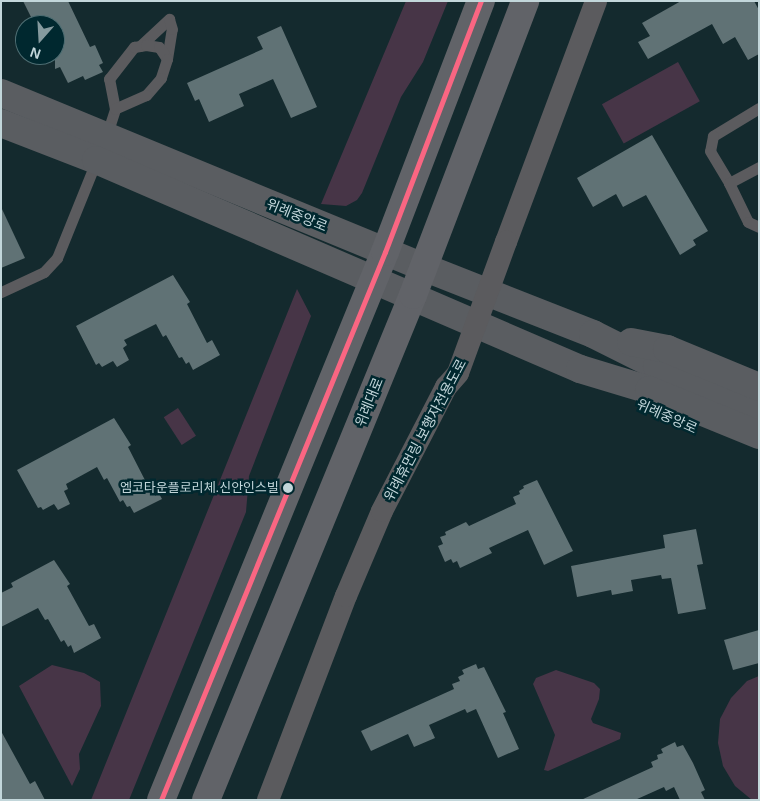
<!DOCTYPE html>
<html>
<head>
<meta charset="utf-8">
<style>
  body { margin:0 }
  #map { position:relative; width:760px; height:801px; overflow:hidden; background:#142a2e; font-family:Arial,"Noto Sans KR",sans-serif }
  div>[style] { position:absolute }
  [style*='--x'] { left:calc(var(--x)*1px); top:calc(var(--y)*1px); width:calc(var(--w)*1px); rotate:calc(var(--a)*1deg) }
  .green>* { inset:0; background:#473547; transform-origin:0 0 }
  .building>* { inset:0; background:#607275 }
  .lane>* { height:11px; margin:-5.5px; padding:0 5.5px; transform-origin:5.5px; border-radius:5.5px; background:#5b5b5e }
  .street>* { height:22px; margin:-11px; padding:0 11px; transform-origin:11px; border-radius:11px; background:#5b5b5e }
  .secondary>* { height:28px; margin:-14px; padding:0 14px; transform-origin:14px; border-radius:14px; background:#5a5d61 }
  .primary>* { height:28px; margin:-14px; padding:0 14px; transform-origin:14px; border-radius:14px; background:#616368 }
  .street-bridge>* { height:22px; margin:-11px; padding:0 11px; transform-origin:11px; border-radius:11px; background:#5b5b5e }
  .bus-1>* { height:5px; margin:-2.5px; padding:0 2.5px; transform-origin:2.5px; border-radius:2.5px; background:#fa6682 }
  .dots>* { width:14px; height:14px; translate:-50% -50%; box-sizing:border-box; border:2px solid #00282f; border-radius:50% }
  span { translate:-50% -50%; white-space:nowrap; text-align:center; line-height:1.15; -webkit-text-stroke:5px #00282f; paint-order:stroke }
  .bus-label { font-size:13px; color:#c2d6da }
  .right { translate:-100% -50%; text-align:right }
  .street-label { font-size:14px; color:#c2d6da }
  .frame { position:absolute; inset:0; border:2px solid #c2d6da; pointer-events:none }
  .north { position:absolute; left:15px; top:15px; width:50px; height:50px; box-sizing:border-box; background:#00282f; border:1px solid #4e6e73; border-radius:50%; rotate:199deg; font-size:14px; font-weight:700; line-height:20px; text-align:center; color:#c2d6da }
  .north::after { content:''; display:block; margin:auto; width:18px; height:22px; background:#859a9e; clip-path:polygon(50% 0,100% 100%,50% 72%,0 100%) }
</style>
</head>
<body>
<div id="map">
  <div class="green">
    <i style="clip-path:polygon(406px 1px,448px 1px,423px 62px,401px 97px,362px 193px,357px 200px,346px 206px,321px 204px)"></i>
    <i style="left:678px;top:62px;width:45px;height:87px;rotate:61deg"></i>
    <i style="clip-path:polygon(297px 289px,311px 316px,249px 476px,246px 512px,129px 800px,91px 800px)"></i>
    <i style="left:178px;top:408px;width:33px;height:17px;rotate:57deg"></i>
    <i style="clip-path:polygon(52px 665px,84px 673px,100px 682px,101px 706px,79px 754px,80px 769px,72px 786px,19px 686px)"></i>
    <i style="clip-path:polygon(556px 670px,594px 683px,600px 689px,599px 699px,591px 719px,593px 723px,621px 733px,620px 739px,548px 771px,544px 770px,555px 735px,533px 684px,536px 678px)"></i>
    <i style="clip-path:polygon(759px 676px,759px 800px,752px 800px,735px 786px,723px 766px,718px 743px,720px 719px,731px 698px,747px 681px)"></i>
  </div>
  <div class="building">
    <i style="clip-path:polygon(23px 1px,68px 1px,90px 47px,95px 45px,103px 63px,99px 65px,103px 72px,85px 80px,83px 76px,68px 83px,60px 67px,55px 69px,55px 25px,35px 25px)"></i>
    <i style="clip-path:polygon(681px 1px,754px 1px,759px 10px,759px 54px,748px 60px,735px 37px,723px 44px,712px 24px,648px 59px,638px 42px,650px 36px,642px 23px)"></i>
    <i style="clip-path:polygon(281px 26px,317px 107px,291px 118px,273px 79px,239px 94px,244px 106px,209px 122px,199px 99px,195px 101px,187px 83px,263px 49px,257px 37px)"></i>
    <i style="clip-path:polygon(652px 135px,708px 231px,693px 240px,696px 245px,680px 255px,646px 195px,623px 207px,616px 194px,593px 207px,577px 178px)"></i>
    <i style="clip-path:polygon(1px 207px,25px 258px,1px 268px)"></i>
    <i style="clip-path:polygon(173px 275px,190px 302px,187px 304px,207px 343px,212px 340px,220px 355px,193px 370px,189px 362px,186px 364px,182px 357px,179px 358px,166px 335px,163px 337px,156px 324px,124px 340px,127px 345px,123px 348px,129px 360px,117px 367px,113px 361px,102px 367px,99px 363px,96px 365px,76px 326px)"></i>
    <i style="clip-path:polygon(114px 418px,131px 445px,128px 447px,148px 486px,153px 483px,162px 499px,134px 513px,130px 506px,127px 507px,123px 500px,120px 502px,107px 478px,104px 480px,97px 467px,66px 484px,68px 489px,64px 491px,70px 504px,58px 510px,54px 504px,43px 510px,41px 507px,38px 508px,17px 470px)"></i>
    <i style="clip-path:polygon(537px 480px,573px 551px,544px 565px,528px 530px,489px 548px,492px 553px,460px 568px,457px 561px,453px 563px,451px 559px,445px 562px,438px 546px,443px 544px,440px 537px,446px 535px,445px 532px,466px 522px,469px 526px,516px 504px,513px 497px,520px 494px,519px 491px,524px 488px,523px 486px)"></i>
    <i style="clip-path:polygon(696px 529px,703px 564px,697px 565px,706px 609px,678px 614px,671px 578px,662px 579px,661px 575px,631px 580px,633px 591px,612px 595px,611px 590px,577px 597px,571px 566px,665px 548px,663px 535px)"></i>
    <i style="clip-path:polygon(54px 560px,70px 584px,67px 586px,89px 626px,94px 624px,101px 638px,74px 653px,71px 645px,68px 647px,64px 640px,61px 642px,48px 619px,45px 620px,38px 608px,1px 627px,1px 593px,13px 587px,11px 583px)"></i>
    <i style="clip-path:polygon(759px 630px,759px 663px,733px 670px,724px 640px)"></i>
    <i style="clip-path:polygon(476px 664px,478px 669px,484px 667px,506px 712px,503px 713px,519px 749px,498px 758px,476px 709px,467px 713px,465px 709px,429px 725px,435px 738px,414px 747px,408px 734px,371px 751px,361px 731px,454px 689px,452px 684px,460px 681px,458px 677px,464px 674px,462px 670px)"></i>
    <i style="clip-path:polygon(1px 731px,30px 784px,35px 781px,45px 800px,1px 800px)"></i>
    <i style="clip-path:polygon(675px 742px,677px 747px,683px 745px,693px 763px,705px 790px,701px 792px,705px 800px,680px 800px,674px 787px,666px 791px,664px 787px,635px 800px,581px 800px,653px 767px,651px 762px,658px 759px,657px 755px,663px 753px,661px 749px)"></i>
  </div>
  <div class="lane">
    <i style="--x:140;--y:46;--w:40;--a:-43"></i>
    <i style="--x:167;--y:59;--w:30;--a:-81"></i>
    <i style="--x:172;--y:29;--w:10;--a:-107"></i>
    <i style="--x:759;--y:108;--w:54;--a:148.7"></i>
    <i style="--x:713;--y:136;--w:15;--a:101"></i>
    <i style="--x:710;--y:151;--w:37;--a:59"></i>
    <i style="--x:729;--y:183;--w:34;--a:-28"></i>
    <i style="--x:106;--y:137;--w:29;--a:-72"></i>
    <i style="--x:115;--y:109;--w:31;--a:-101"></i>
    <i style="--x:109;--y:79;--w:41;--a:-52"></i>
    <i style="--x:134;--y:47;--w:12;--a:-9"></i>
    <i style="--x:146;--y:45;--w:13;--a:9"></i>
    <i style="--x:159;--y:47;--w:14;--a:56"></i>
    <i style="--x:167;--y:59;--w:20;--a:108"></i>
    <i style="--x:161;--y:78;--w:23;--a:131"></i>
    <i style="--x:146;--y:95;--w:34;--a:156"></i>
    <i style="--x:729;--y:183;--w:43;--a:64"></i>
    <i style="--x:748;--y:222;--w:12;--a:24"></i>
    <i style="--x:1;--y:292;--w:47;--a:-24.9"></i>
    <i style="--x:44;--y:272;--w:19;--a:-47"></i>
    <i style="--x:57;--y:258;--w:107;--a:-68"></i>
  </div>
  <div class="street">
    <i style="--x:506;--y:242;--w:257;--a:-69.5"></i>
    <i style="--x:268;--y:800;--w:218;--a:-69.1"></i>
    <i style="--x:346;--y:596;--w:92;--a:-67"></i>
    <i style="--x:382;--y:511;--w:140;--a:-62.7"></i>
    <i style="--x:446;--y:387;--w:18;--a:-49"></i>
  </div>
  <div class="secondary">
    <i style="--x:1;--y:93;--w:456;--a:22.4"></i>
    <i style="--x:423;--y:267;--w:183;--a:21.5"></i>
    <i style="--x:593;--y:334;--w:72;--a:26.6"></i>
    <i style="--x:657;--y:366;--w:110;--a:22.4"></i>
    <i style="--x:1;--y:123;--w:102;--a:21.3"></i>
    <i style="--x:96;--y:160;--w:527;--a:23.36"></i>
    <i style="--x:580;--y:369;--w:72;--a:16.9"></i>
    <i style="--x:649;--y:390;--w:119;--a:22.2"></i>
    <i style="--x:631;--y:342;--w:37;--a:11"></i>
    <i style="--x:667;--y:349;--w:100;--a:22.4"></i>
  </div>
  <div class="primary">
    <i style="--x:161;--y:800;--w:592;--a:-67.77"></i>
    <i style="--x:385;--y:252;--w:269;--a:-69.1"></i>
    <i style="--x:206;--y:800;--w:546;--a:-67.71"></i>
    <i style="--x:413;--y:295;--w:315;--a:-69.1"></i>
  </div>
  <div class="street-bridge">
    <i style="--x:458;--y:373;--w:140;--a:-69.9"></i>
  </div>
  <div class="bus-1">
    <i style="--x:161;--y:800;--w:592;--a:-67.77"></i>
    <i style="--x:385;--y:252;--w:269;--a:-69.1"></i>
  </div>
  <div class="dots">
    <i style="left:288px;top:488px;background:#c2d6da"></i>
  </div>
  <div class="bus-label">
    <span class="right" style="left:279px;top:488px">엠코타운플로리체.신안인스빌</span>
  </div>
  <div class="street-label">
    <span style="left:297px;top:215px;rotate:22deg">위례중앙로</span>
    <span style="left:369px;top:402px;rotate:-68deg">위례대로</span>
    <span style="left:667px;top:416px;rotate:24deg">위례중앙로</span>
    <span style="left:425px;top:430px;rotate:-62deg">위례휴먼링 보행자전용도로</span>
  </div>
  <div class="frame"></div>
  <div class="north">N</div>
</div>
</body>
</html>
